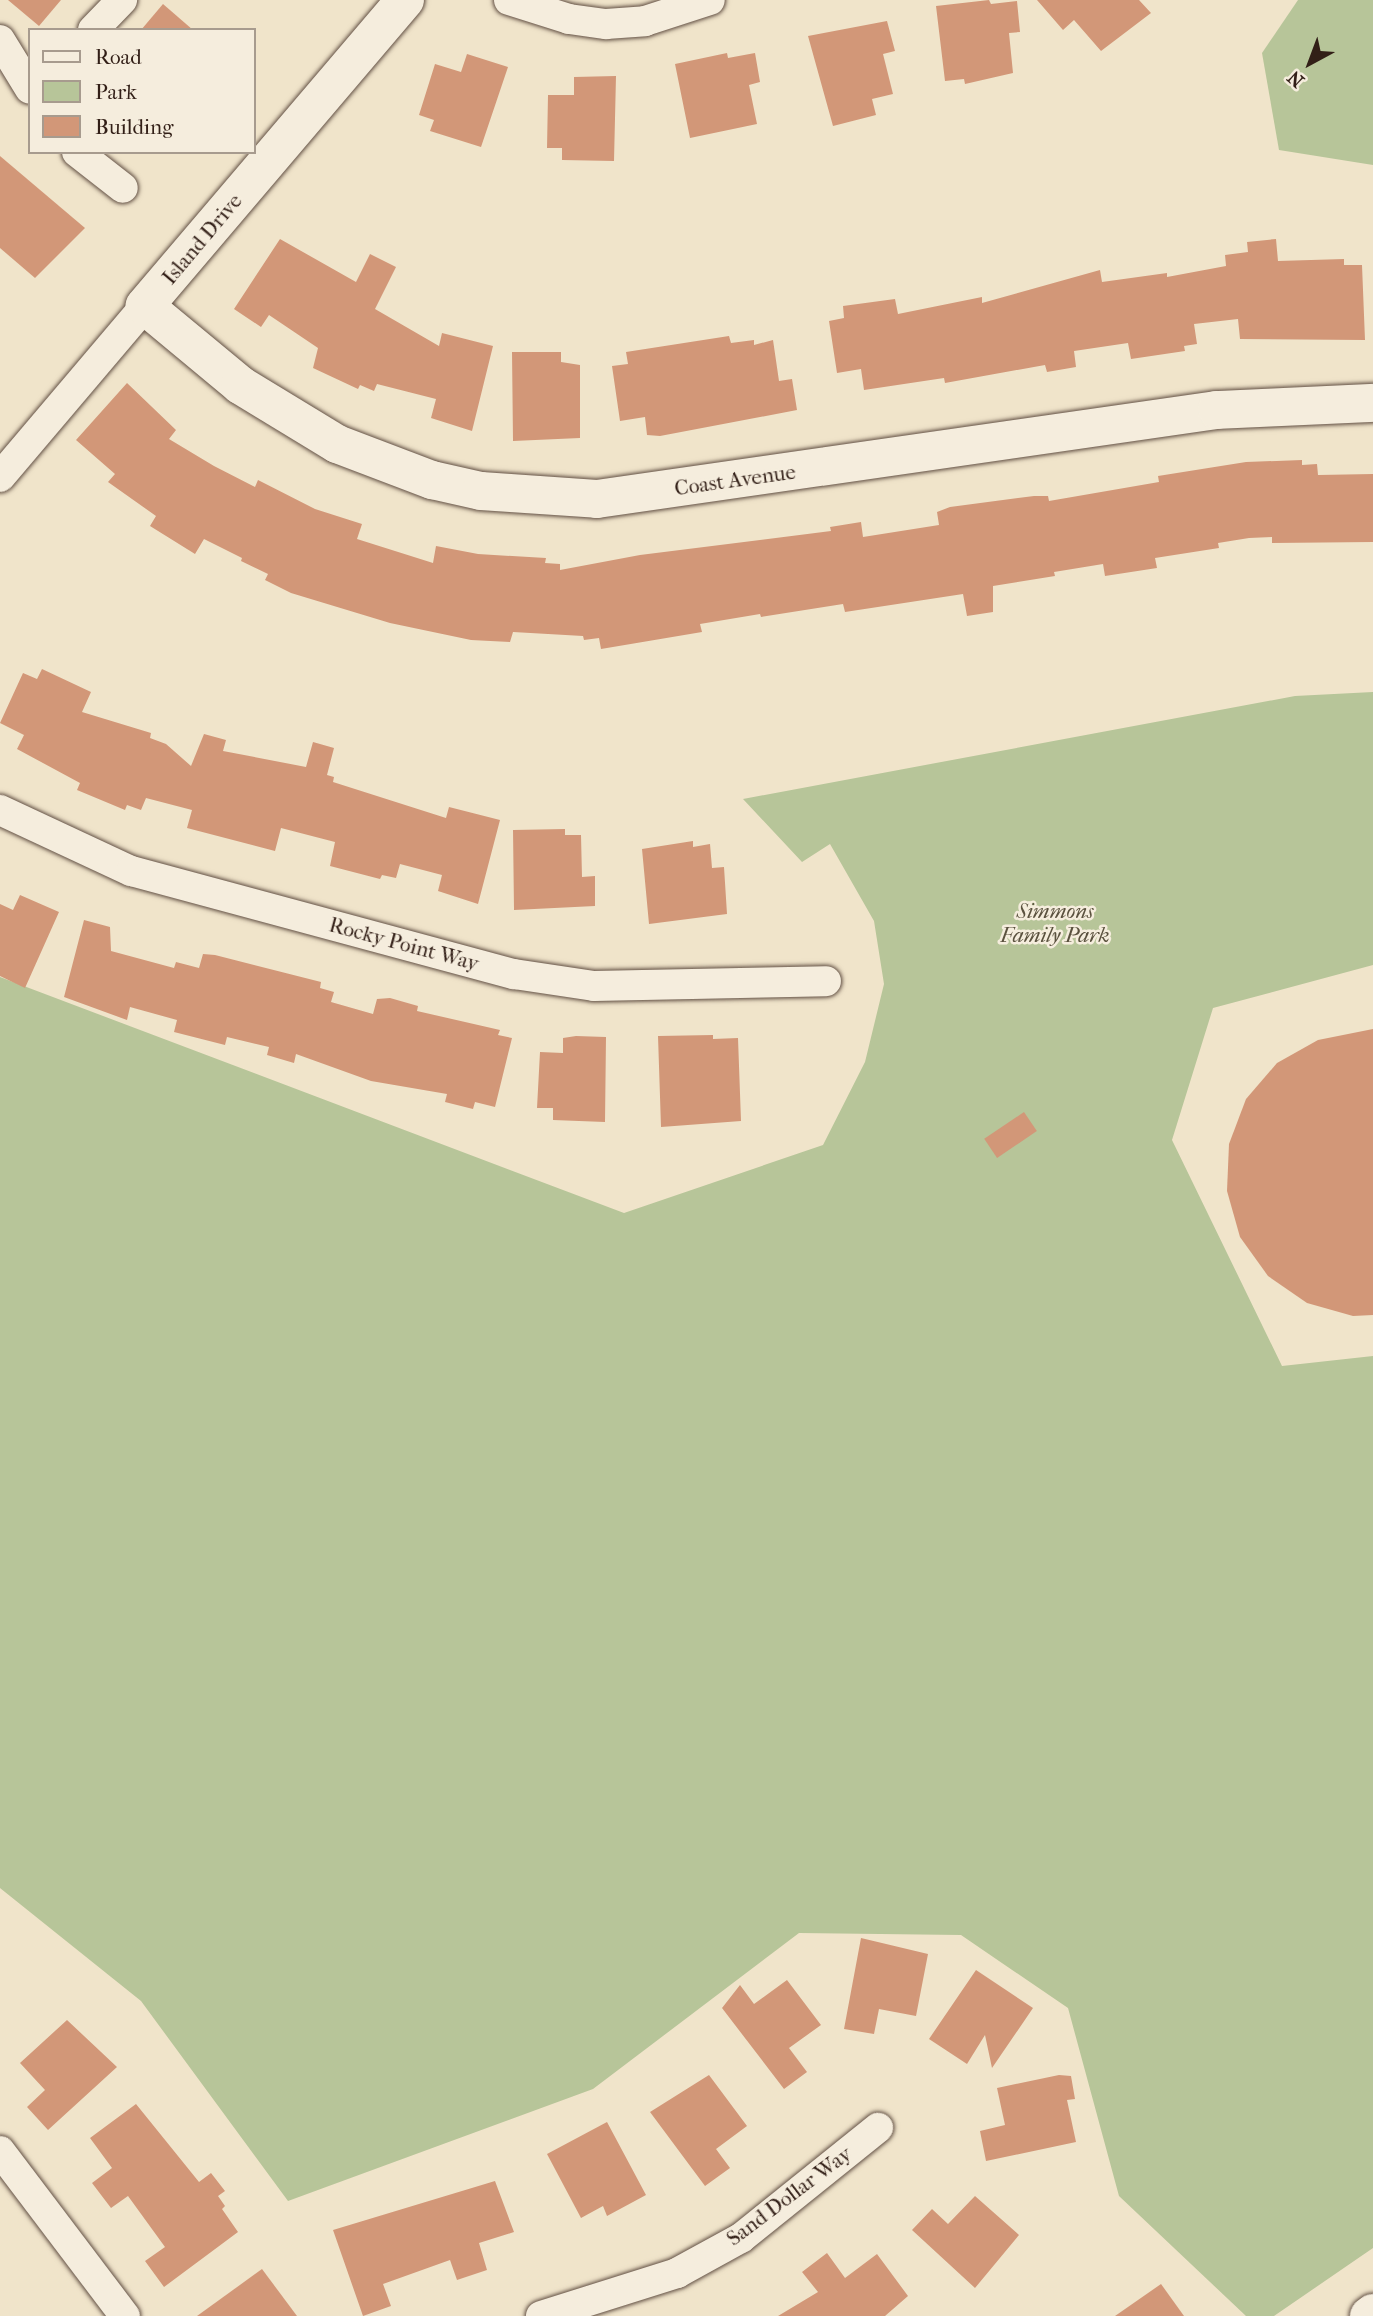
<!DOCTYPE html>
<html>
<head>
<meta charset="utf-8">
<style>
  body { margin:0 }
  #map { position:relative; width:1373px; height:2316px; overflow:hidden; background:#f0e4ca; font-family:"IM FELL French Canon",serif }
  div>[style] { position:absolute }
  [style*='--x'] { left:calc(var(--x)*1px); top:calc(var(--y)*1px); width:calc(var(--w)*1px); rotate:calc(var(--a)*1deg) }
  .green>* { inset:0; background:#b7c599 }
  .building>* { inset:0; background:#d29778; transform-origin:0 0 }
  .roads { filter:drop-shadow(0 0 2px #625044) drop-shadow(0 0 2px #625044) }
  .minor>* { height:30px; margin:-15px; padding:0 15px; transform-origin:15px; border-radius:15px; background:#f5eddd }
  .tertiary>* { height:38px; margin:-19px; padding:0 19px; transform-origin:19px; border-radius:19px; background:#f5eddd }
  span { translate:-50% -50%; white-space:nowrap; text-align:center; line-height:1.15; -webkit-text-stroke:5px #f5eddd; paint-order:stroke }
  .street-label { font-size:21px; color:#321f17 }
  .park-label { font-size:21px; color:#5a513e; font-style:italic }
  .legend { position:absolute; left:28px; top:28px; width:228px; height:126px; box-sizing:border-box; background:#f5eddd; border:2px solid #a79b8e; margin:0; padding:9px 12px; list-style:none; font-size:21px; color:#321f17 }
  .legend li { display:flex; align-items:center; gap:14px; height:35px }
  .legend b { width:35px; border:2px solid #a79b8e }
  .north { position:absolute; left:1275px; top:28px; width:70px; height:70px; -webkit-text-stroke:5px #f5eddd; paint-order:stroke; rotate:221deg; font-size:19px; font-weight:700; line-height:28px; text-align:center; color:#321f17 }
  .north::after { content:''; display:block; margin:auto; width:24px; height:32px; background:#321f17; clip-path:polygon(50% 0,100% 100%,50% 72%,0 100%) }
</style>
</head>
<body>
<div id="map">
  <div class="green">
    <i style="clip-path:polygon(1298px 0,1373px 0,1373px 165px,1279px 150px,1262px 53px)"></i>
    <i style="clip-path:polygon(1373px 692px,1373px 965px,1213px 1008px,1172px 1140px,1282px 1366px,1373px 1356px,1373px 2248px,1274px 2316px,1246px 2316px,1119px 2196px,1068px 2008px,961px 1935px,799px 1933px,593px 2089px,288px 2201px,141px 2001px,0 1888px,0 977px,624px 1213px,823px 1145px,865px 1062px,884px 984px,874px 921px,830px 844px,802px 862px,743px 799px,1295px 696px)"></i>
  </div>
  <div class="building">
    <i style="clip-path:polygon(8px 0,61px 0,39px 26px)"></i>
    <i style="clip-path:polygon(989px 0,991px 4px,1017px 1px,1020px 32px,1009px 33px,1013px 73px,965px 84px,964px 79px,945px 81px,936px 6px)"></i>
    <i style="clip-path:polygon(1037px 0,1139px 0,1151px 13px,1101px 51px,1074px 20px,1063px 30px)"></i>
    <i style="clip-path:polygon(163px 4px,193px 30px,141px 30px)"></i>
    <i style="clip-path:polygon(887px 21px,895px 51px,883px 54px,893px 94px,872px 99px,876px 115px,833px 126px,808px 36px)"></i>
    <i style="clip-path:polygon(727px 53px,728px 58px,755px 53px,760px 82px,749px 85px,757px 124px,690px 138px,675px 64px)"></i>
    <i style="clip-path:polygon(467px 54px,508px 67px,481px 147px,430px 131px,434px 120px,419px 115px,435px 64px,461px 72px)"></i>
    <i style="clip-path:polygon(616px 76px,614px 161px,562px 160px,562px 148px,547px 148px,548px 95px,574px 95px,574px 77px)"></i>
    <i style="clip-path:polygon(0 156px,85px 228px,35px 278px,0 248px)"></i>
    <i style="clip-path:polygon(280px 239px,356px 282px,370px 254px,396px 267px,375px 309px,439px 346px,442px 333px,493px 346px,472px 431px,431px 418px,436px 399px,377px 384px,374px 391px,360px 385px,358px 389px,313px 368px,318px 348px,269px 315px,261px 327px,234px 309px)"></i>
    <i style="clip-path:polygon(1276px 239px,1278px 261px,1344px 259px,1344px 265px,1362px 265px,1365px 340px,1240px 339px,1238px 319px,1194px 324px,1197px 344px,1184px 346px,1185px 351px,1131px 359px,1128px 343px,1074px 351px,1076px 367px,1047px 372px,1045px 365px,945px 383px,944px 378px,864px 390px,861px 369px,837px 373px,829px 321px,844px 318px,843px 306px,895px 299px,898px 314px,982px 297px,982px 303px,1100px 270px,1102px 282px,1167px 273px,1167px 277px,1226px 266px,1225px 255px,1248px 252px,1247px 242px)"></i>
    <i style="clip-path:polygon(729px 336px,731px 343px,754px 340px,754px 345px,773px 340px,779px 381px,792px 379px,797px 410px,660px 436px,647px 435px,645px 417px,620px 421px,612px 366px,628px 364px,626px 352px)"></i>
    <i style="clip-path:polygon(512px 352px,561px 352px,561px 362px,580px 365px,580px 438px,513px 441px)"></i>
    <i style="clip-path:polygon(127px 383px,176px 430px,169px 439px,214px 466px,255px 487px,258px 480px,315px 509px,362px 524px,357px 539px,433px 563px,436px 546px,478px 554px,546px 558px,545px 563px,560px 564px,560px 570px,640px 555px,831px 531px,830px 527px,861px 522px,863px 537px,939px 525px,937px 512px,950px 507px,1034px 496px,1048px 496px,1049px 501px,1159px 482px,1158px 476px,1246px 462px,1302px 460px,1302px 465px,1317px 464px,1318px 475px,1373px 474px,1373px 542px,1272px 543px,1272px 537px,1249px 538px,1218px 543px,1219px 548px,1155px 558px,1157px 568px,1105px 576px,1103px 564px,1054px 572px,1055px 576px,993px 586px,993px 612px,967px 616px,963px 594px,845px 612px,843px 604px,761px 617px,760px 614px,700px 624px,702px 632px,601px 649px,599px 638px,584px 640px,583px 636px,513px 632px,510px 642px,471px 640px,390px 623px,291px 593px,265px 580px,268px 574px,241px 561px,242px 558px,204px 539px,195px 554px,150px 526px,156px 516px,108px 482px,115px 474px,76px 440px)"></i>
    <i style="clip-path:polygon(42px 669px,91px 692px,82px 712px,151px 733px,150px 738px,166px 744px,191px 766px,204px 734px,226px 740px,223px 751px,306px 767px,313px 742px,334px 748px,327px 775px,334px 777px,333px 782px,446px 818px,449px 807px,500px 820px,478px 904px,438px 891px,442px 875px,400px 864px,396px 878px,382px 875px,380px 879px,330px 866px,335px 842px,281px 828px,275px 851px,187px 828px,192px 810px,146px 798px,141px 810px,127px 805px,125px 810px,77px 790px,80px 783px,17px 749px,24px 735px,0 723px,23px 673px,37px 679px)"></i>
    <i style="clip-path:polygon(565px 829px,565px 835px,581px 835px,582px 877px,595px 876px,595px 906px,514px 910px,513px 830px)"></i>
    <i style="clip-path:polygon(693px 841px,693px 847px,710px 844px,712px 868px,724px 867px,727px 914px,649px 924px,642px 849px)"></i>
    <i style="clip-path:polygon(20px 895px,59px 912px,25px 988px,0 976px,0 904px,13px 910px)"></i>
    <i style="clip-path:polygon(84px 920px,110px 927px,111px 951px,174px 968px,176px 962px,199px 968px,203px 954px,215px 955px,321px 982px,320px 988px,334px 992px,331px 1002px,373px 1014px,377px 999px,390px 998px,418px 1006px,417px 1011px,500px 1030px,498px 1035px,512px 1038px,495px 1107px,475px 1102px,473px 1109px,445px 1102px,447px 1094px,371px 1081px,296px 1054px,294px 1063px,267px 1055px,269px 1047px,227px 1037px,225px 1045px,174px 1032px,177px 1020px,130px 1007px,127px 1020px,64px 997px)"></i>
    <i style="clip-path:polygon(1373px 1029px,1373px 1315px,1353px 1316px,1307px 1303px,1268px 1276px,1240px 1237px,1227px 1191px,1229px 1144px,1246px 1099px,1277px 1063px,1318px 1040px)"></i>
    <i style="clip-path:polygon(713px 1035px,713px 1039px,738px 1038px,741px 1121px,661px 1127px,658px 1036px)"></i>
    <i style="clip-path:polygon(576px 1036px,606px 1037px,605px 1122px,553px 1120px,553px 1108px,537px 1108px,540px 1052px,563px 1053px,563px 1038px)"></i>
    <i style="left:1024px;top:1112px;width:23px;height:48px;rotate:56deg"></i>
    <i style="clip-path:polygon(861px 1938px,928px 1954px,916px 2016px,879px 2009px,874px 2034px,844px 2029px)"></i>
    <i style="clip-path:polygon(976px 1970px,1033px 2008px,992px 2068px,985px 2035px,967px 2064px,929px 2039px)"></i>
    <i style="clip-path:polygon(787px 1980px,821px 2025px,789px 2048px,807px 2072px,784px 2089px,722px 2008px,740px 1985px,754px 2004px)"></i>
    <i style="clip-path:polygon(67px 2020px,117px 2067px,48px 2130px,27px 2107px,45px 2090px,20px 2063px)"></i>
    <i style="clip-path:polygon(709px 2075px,747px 2126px,716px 2149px,730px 2168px,705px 2186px,650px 2112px)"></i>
    <i style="clip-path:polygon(1059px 2075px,1071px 2076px,1075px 2099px,1067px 2100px,1076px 2142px,986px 2161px,980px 2131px,1005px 2125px,997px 2088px)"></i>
    <i style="clip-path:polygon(136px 2104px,199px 2182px,211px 2173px,225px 2191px,218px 2196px,225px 2206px,222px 2209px,238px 2232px,164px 2287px,145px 2261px,165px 2247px,128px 2196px,111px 2208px,92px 2183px,112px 2168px,90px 2138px)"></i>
    <i style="clip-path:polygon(607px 2122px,646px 2195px,607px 2216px,603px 2206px,581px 2218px,547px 2154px)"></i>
    <i style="clip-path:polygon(495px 2181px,514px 2232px,479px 2243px,487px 2270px,457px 2280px,450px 2260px,383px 2284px,391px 2306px,363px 2316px,333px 2230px)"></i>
    <i style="clip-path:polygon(975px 2196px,1019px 2235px,975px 2288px,912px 2230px,932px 2209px,948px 2224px)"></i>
    <i style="clip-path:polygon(827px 2253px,845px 2278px,877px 2254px,908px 2296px,885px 2316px,778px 2316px,818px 2292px,802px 2272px)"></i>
    <i style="clip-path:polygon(262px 2269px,297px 2316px,197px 2316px)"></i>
    <i style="clip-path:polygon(1161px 2284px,1184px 2316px,1115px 2316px)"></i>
  </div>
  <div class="roads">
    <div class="minor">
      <i style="--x:509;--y:0;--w:63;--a:17.6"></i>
      <i style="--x:569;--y:19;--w:37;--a:8"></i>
      <i style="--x:606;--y:24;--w:39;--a:-4"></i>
      <i style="--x:645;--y:21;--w:68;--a:-17.9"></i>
      <i style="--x:93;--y:30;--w:42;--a:-46"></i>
      <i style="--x:0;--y:40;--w:57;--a:58.5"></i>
      <i style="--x:77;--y:152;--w:58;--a:38"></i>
      <i style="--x:0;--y:477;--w:224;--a:-49.7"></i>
      <i style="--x:0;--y:810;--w:145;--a:25"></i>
      <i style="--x:131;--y:871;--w:397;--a:15.1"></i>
      <i style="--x:514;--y:974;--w:81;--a:8.5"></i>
      <i style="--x:594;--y:986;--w:232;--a:-1.2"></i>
      <i style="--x:0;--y:2151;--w:207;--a:52.9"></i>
      <i style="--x:541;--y:2316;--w:143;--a:-17.5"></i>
      <i style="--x:677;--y:2273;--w:73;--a:-28.7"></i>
      <i style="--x:741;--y:2238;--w:176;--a:-38.8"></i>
    </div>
    <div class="tertiary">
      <i style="--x:405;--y:0;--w:402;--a:130.4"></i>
      <i style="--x:145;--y:306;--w:124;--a:39.7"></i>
      <i style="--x:240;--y:385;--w:114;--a:31.3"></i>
      <i style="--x:337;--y:444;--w:102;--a:20.8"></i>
      <i style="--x:432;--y:480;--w:50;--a:12.7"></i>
      <i style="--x:481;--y:491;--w:116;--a:3.9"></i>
      <i style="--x:597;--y:499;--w:626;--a:-8.17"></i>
      <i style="--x:1217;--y:410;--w:156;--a:-2.6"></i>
      <i style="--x:1369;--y:2316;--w:5;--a:-37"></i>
    </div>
  </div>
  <div class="street-label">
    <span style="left:202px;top:239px;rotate:-50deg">Island Drive</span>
    <span style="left:735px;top:480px;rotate:-8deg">Coast Avenue</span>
    <span style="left:404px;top:944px;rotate:15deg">Rocky Point Way</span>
    <span style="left:789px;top:2196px;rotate:-37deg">Sand Dollar Way</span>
  </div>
  <div class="park-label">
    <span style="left:1055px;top:923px">Simmons<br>Family Park</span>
  </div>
  <ul class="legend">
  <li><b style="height:9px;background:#f5eddd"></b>Road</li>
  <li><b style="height:19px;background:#b7c599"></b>Park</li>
  <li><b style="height:19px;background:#d29778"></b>Building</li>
  </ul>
  <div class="north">N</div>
</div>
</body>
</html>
